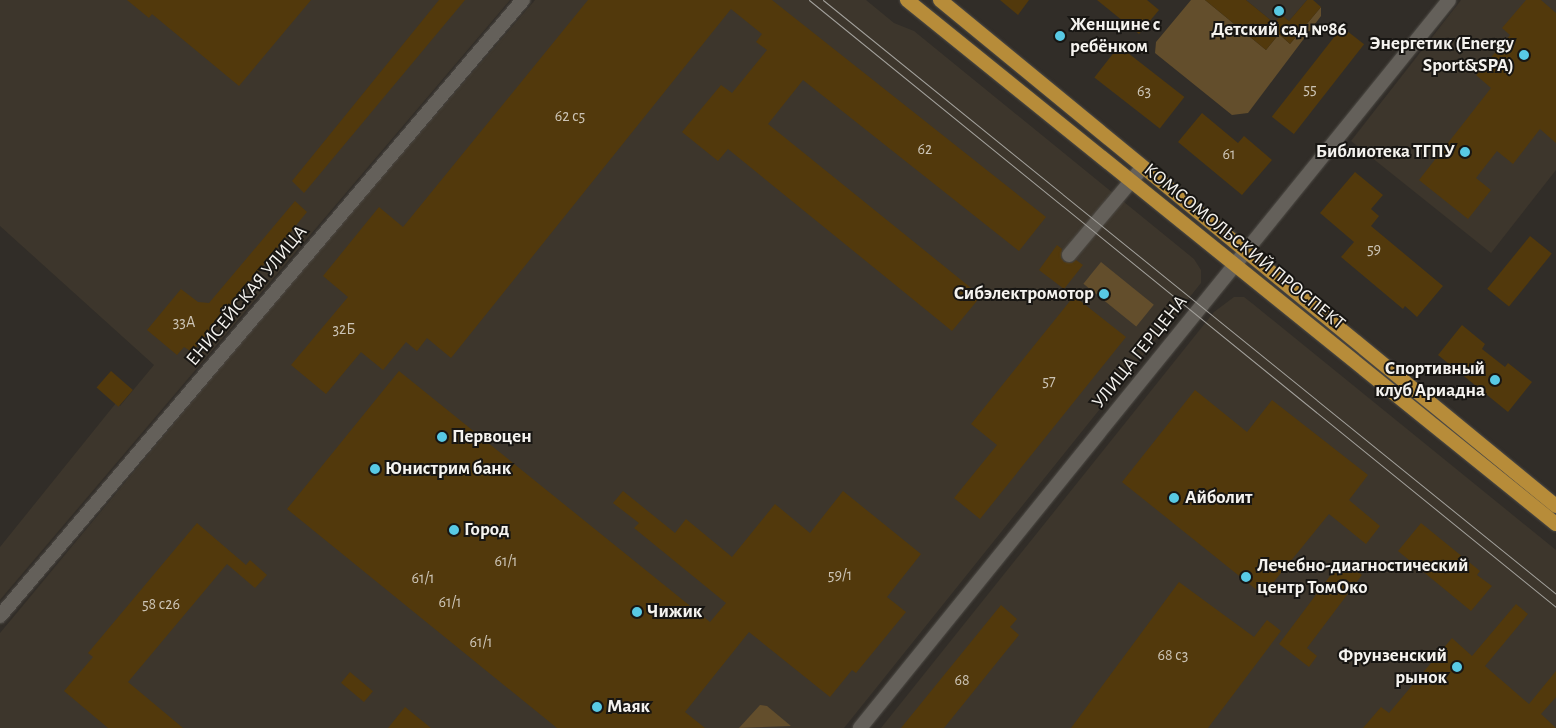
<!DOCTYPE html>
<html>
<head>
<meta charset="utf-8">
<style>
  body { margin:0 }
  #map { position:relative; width:1556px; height:728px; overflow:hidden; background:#312d28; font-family:"Alegreya Sans",sans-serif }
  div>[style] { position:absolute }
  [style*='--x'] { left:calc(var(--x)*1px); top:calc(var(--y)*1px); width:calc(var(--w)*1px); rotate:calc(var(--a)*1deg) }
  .built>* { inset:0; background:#3d362c }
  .green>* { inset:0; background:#634e2c; transform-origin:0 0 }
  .building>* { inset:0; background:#52390c; transform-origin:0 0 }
  .roads { filter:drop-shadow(0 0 1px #4e4b46) drop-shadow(0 0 1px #4e4b46) }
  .minor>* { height:14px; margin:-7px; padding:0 7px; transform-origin:7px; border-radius:7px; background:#64605a }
  .tertiary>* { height:14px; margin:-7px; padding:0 7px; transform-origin:7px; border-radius:7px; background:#64605a }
  .primary>* { height:14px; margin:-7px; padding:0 7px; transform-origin:7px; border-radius:7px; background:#b78c39 }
  .tram>* { height:1px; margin:-0.5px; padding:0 0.5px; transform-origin:0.5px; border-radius:0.5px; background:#a2a09b }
  .dots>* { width:14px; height:14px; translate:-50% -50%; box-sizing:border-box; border:2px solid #181613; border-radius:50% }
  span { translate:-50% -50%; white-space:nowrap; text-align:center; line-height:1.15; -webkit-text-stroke:4px #181613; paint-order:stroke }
  .number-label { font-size:16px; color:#ccc4b6 }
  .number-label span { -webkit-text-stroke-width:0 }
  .poi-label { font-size:19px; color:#f5f3ef; font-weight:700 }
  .left { translate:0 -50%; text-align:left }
  .right { translate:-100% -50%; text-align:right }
  .street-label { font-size:19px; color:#f5f3ef }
</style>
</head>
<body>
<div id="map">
  <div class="built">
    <i style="clip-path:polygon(0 0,510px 0,0 600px,0 547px,116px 403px,120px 406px,154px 365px,0 226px)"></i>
    <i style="clip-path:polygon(535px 0,866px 0,894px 23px,914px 31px,1194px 259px,1201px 270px,1201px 283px,844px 728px,0 728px,0 633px,303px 268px)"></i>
    <i style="clip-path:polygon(1246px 0,1307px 0,1289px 21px,1282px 15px,1274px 23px)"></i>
    <i style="clip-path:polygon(1461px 0,1556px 0,1556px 170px,1491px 253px,1351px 141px)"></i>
    <i style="clip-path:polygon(1234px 297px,1244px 297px,1253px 304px,1556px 550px,1556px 728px,881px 728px,1214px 312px)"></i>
  </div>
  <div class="green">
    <i style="clip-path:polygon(1191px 0,1205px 0,1266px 50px,1279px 34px,1290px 44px,1321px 7px,1321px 16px,1248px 113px,1232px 115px,1155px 53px,1156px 42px)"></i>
    <i style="left:1101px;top:262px;width:68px;height:28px;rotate:39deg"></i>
    <i style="clip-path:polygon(760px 705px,767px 706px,791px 726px,739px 728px)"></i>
  </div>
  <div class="building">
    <i style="clip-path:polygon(127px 0,311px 0,239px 86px,152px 14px,149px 18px)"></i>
    <i style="clip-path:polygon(439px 0,465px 0,304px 193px,292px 181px)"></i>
    <i style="clip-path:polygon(588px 0,772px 0,1046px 217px,1019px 251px,803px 80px,768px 124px,981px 296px,952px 331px,728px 149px,718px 161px,682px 132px,721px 85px,732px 93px,767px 50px,756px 42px,762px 34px,731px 9px,451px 358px,427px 338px,417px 351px,406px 342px,383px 370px,361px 352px,326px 394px,291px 365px,348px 297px,323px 276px,379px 207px,403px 227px)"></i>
    <i style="clip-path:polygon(1000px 0,1029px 0,1018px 15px)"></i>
    <i style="clip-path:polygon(1097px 0,1147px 0,1159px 10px,1139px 34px)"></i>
    <i style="clip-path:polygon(1205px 0,1246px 0,1274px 23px,1282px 15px,1289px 21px,1307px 0,1313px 0,1321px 7px,1290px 44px,1279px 34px,1266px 50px)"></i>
    <i style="clip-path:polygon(1526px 0,1541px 0,1556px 13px,1556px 143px,1540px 129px,1513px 164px,1497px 151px,1476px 178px,1491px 190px,1468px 219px,1419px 180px,1491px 88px,1476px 75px,1510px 35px,1502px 28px)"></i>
    <i style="left:1342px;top:27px;width:28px;height:114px;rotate:38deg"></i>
    <i style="left:1119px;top:46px;width:83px;height:40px;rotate:38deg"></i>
    <i style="clip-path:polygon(1202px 113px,1238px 143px,1244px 136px,1272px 160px,1242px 195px,1178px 142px)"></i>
    <i style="clip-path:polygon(1355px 172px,1383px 195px,1371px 209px,1379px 216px,1371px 226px,1443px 286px,1417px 317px,1405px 306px,1403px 309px,1341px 257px,1354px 242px,1320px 213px)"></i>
    <i style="clip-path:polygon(295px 201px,307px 212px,192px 352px,184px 347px,177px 355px,147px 330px,181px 289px,198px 302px,209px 303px)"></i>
    <i style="left:1530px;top:236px;width:28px;height:68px;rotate:39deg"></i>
    <i style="clip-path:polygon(1057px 245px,1062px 249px,1061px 258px,1064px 262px,1072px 263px,1076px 260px,1083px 265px,1064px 289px,1039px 270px)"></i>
    <i style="clip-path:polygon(1074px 296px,1126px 337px,980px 519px,954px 498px,997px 445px,971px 424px)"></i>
    <i style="clip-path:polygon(1462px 325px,1485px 344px,1482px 349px,1505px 367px,1508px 363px,1532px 382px,1508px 412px,1438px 355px)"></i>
    <i style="left:111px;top:371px;width:29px;height:22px;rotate:41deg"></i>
    <i style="clip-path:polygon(399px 371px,710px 622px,726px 603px,634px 528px,639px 523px,613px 503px,623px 491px,675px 533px,686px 519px,732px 557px,775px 504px,810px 533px,843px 491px,921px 554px,887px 597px,906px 612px,856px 673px,852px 670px,830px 697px,749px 632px,685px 712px,705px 728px,557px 728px,287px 509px)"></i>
    <i style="clip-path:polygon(1195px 390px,1247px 432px,1272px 400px,1368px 475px,1349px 500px,1380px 526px,1366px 544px,1329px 514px,1263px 595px,1122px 482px)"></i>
    <i style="clip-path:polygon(197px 523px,246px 565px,250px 560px,267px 575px,255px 588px,227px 564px,128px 682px,183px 728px,108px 728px,64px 691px,93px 657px,88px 653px)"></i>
    <i style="clip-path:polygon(1421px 523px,1480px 571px,1477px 575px,1492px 586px,1471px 611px,1398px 551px)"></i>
    <i style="clip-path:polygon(1342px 560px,1362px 575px,1307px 648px,1317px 656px,1309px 667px,1279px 644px)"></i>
    <i style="clip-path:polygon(1179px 582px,1254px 637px,1267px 620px,1281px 631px,1208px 728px,1071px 728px)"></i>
    <i style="clip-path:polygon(1516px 604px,1528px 614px,1485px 666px,1529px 704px,1556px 671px,1556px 697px,1541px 714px,1556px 728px,1363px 728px,1381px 707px,1389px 713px,1452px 638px,1472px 656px)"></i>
    <i style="clip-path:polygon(1001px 605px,1017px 619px,1010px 627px,1019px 635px,944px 728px,901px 728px)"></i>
    <i style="left:350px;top:672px;width:30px;height:14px;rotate:40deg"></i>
    <i style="clip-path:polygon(405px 707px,431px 728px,388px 728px)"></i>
  </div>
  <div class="roads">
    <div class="minor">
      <i style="--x:1069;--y:255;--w:114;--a:-50"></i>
    </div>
    <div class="tertiary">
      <i style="--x:0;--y:616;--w:808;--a:-49.67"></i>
      <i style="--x:860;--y:728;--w:936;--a:-51.02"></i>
    </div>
    <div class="primary">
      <i style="--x:907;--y:0;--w:834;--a:38.92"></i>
      <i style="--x:940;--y:0;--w:797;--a:39.4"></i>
    </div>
  </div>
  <div class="tram">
    <i style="--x:809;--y:0;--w:963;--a:39.1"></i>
    <i style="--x:823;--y:0;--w:943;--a:39.02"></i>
  </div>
  <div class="dots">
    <i style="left:1279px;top:11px;background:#58c9e4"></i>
    <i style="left:1060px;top:36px;background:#58c9e4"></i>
    <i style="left:1524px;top:55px;background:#58c9e4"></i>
    <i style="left:1465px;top:152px;background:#58c9e4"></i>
    <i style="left:1104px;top:294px;background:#58c9e4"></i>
    <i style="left:1495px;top:380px;background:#58c9e4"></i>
    <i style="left:442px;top:437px;background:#58c9e4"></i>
    <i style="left:375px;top:469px;background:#58c9e4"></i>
    <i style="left:1174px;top:498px;background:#58c9e4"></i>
    <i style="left:454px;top:530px;background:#58c9e4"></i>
    <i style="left:1246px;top:577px;background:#58c9e4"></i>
    <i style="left:637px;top:612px;background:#58c9e4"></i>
    <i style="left:1457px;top:667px;background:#58c9e4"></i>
    <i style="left:597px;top:707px;background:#58c9e4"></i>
  </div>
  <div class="number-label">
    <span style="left:1310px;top:89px">55</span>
    <span style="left:1144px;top:91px">63</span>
    <span style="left:570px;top:116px">62 с5</span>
    <span style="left:925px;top:149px">62</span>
    <span style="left:1229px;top:154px">61</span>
    <span style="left:1374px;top:249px">59</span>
    <span style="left:184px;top:322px">33А</span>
    <span style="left:344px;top:329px">32Б</span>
    <span style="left:1049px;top:381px">57</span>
    <span style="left:506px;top:561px">61/1</span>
    <span style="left:840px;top:575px">59/1</span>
    <span style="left:423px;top:578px">61/1</span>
    <span style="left:450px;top:602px">61/1</span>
    <span style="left:161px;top:604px">58 с26</span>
    <span style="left:481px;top:642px">61/1</span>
    <span style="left:1173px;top:655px">68 с3</span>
    <span style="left:962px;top:680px">68</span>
  </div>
  <div class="poi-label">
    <span class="left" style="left:1070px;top:36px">Женщине с<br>ребёнком</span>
    <span style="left:1279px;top:30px">Детский сад №86</span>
    <span class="right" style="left:1514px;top:55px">Энергетик (Energy<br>Sport&amp;SPA)</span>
    <span class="right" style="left:1455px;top:152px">Библиотека ТГПУ</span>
    <span class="right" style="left:1094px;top:294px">Сибэлектромотор</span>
    <span class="right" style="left:1485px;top:380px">Спортивный<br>клуб Ариадна</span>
    <span class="left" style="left:452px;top:437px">Первоцен</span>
    <span class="left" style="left:385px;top:469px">Юнистрим банк</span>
    <span class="left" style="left:1185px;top:498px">Айболит</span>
    <span class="left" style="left:464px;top:530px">Город</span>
    <span class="left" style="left:1257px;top:577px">Лечебно-диагностический<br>центр ТомОко</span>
    <span class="left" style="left:647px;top:612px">Чижик</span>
    <span class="right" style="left:1447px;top:667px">Фрунзенский<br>рынок</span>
    <span class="left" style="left:607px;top:707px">Маяк</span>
  </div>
  <div class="street-label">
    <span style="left:1244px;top:247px;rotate:39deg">КОМСОМОЛЬСКИЙ ПРОСПЕКТ</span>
    <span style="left:247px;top:296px;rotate:-50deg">ЕНИСЕЙСКАЯ УЛИЦА</span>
    <span style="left:1140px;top:352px;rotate:-51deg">УЛИЦА ГЕРЦЕНА</span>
  </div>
</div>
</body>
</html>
